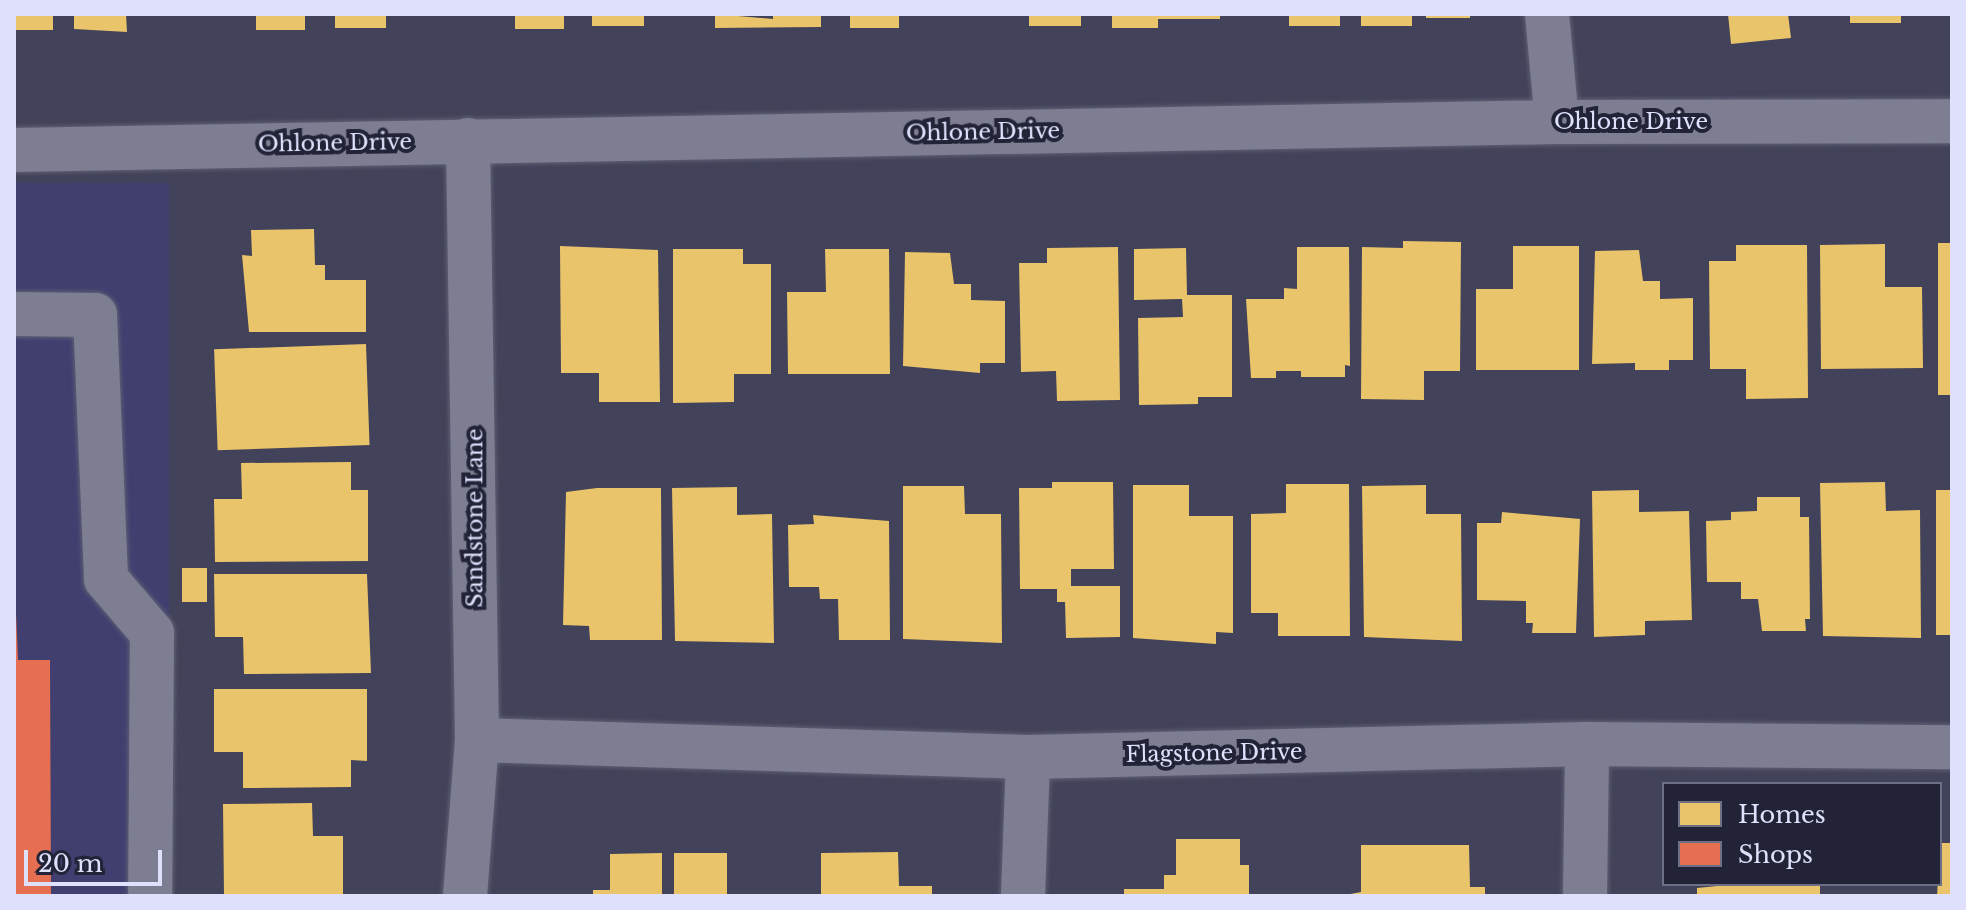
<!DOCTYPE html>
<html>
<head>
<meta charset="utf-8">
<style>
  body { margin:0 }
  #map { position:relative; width:1966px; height:910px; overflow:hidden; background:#42425a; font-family:"Libre Baskerville",serif }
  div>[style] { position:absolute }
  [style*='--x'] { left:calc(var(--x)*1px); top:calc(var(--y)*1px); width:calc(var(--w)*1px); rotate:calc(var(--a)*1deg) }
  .built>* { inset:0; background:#403f70; transform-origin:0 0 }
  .homes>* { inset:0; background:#e9c46a; transform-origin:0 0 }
  .shops>* { inset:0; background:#e76f51 }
  .roads { filter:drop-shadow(0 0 2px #5e5f74) drop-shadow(0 0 2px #5e5f74) }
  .minor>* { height:44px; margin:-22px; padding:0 22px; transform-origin:22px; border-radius:22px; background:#7e7e92 }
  span { translate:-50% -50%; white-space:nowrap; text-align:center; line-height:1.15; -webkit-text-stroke:8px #222337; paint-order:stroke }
  .street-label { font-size:22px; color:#dee0fc }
  .frame { position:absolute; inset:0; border:16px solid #dee0fc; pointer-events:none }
  .legend { position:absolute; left:1662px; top:782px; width:280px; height:104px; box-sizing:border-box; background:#222337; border:2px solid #6d6f86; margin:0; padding:10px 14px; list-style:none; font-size:24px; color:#dee0fc }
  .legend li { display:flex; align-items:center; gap:16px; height:40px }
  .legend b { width:40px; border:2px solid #6d6f86 }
  .scale { position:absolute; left:24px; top:850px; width:138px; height:36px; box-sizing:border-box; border:4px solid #dee0fc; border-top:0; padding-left:10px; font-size:24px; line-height:28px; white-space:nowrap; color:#dee0fc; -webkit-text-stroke:6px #222337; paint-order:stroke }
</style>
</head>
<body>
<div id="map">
  <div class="built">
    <i style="left:169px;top:183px;width:713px;height:155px;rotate:90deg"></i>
  </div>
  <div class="homes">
    <i style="left:14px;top:14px;width:39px;height:16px"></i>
    <i style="clip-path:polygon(74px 14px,126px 14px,127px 32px,74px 29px)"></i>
    <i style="left:256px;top:14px;width:49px;height:16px"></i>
    <i style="left:335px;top:14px;width:51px;height:14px"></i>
    <i style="left:515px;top:14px;width:49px;height:15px"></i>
    <i style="left:592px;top:14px;width:52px;height:12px"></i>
    <i style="clip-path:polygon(715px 14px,773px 19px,773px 14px,821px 14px,821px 27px,715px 28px)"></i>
    <i style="left:850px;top:14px;width:49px;height:14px"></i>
    <i style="left:1029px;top:14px;width:52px;height:12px"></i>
    <i style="clip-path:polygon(1112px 14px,1220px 14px,1220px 19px,1158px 19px,1158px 28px,1112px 28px)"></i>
    <i style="left:1289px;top:14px;width:51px;height:12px"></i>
    <i style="left:1361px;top:14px;width:51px;height:12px"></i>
    <i style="left:1426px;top:14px;width:44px;height:4px"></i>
    <i style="clip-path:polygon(1728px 14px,1788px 14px,1791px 38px,1731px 44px)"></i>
    <i style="left:1850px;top:14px;width:51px;height:9px"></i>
    <i style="clip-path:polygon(314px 229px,315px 265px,325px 265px,325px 280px,366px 280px,366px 332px,249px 332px,242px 255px,252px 256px,251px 230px)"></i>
    <i style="clip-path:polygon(1403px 241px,1461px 242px,1460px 371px,1424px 371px,1424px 400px,1361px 399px,1362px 247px,1403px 248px)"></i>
    <i style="left:1938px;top:243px;width:14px;height:152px"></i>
    <i style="clip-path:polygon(1885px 244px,1885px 287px,1922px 287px,1923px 368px,1821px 369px,1820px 245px)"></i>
    <i style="clip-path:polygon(1736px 245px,1807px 245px,1808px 398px,1746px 399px,1746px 369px,1710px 369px,1709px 261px,1736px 261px)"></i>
    <i style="clip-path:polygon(560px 246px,658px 250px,660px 402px,599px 402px,599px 373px,561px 373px)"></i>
    <i style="clip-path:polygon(1513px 246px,1579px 246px,1579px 370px,1476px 370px,1476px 289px,1513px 289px)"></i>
    <i style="clip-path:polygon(1118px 247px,1120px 400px,1057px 401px,1056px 371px,1021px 372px,1019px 263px,1047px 263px,1047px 248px)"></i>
    <i style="clip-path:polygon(1297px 247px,1349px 247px,1350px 366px,1345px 365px,1345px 377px,1301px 377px,1301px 371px,1276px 371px,1276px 378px,1251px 378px,1246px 299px,1284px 299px,1284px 288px,1297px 289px)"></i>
    <i style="clip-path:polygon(1186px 248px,1187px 295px,1232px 295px,1232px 397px,1198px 397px,1198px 404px,1139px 405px,1138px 318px,1183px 317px,1182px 299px,1134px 300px,1134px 249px)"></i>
    <i style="clip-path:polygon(673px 249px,743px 249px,743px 264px,771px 264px,771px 374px,734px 374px,734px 402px,673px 403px)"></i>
    <i style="clip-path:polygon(825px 249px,889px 249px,890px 374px,788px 374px,787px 292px,826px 292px)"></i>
    <i style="clip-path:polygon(1639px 250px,1643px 281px,1660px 281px,1660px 299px,1693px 298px,1693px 360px,1669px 360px,1669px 370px,1635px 370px,1635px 363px,1592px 364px,1595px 251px)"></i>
    <i style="clip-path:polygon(905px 252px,950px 253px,954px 284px,971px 284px,971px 300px,1005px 301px,1005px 363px,980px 363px,980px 373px,903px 366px)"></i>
    <i style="left:366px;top:344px;width:101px;height:152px;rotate:88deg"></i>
    <i style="clip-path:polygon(351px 462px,351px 490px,368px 490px,368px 561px,215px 562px,214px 499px,242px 499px,241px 463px)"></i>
    <i style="clip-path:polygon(1052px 482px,1113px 482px,1114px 569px,1071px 569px,1071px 586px,1120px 586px,1120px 637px,1066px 638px,1065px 602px,1057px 602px,1057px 589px,1020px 589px,1019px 488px,1052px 488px)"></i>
    <i style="clip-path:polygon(1885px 482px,1886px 511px,1920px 510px,1921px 638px,1823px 636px,1820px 483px)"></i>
    <i style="clip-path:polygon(1286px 484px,1349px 484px,1350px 636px,1278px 636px,1278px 613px,1251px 613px,1251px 514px,1286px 513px)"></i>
    <i style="clip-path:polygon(1133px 485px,1189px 485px,1189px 516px,1233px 516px,1233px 633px,1216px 632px,1216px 644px,1133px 638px)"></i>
    <i style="clip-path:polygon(1426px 485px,1426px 514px,1461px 514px,1462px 641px,1364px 637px,1362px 486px)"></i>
    <i style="clip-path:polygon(903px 486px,964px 486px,965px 514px,1001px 514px,1002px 643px,903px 639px)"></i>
    <i style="clip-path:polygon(737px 487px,737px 515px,772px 514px,774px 643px,675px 641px,672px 488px)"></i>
    <i style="clip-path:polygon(597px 488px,661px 488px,662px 640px,590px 640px,589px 626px,563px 625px,566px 492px)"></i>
    <i style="clip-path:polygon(1639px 490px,1639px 512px,1689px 511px,1692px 620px,1645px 621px,1645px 635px,1594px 637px,1592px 491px)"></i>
    <i style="left:1936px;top:490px;width:16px;height:145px"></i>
    <i style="clip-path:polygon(1757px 497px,1800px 497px,1800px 517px,1809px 517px,1810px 619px,1805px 619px,1806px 631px,1762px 631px,1758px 599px,1741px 599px,1741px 582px,1707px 582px,1706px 521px,1731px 520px,1731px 512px,1757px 511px)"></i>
    <i style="clip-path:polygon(1502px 512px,1580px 519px,1576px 633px,1532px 633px,1533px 623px,1526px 623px,1526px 601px,1477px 600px,1477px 523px,1501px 523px)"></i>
    <i style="clip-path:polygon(813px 515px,889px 521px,890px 640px,839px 640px,838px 599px,820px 599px,819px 587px,789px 587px,788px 525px,814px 524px)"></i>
    <i style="left:182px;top:568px;width:25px;height:34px"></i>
    <i style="clip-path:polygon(214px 574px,367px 574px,371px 673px,244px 674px,243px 637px,215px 637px)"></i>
    <i style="clip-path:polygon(214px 689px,367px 689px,367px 761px,351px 760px,351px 787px,243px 788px,243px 752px,214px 752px)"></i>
    <i style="clip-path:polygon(312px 803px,313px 836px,343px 836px,343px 896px,224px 896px,223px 804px)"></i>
    <i style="clip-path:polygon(1176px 839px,1240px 839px,1240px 865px,1249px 865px,1249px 896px,1124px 896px,1124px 889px,1164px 889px,1164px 875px,1176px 875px)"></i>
    <i style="clip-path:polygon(1940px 843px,1952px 843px,1952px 896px,1937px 896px)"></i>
    <i style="clip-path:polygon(1361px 845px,1469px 845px,1470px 887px,1485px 887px,1485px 896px,1340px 896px,1361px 892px)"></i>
    <i style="clip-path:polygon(898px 852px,899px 886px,932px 886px,932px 896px,821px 896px,821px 853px)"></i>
    <i style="clip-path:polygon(662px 853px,662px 896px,593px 896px,593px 890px,610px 890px,610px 854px)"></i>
    <i style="left:674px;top:853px;width:53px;height:43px"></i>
    <i style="clip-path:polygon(1738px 884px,1820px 884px,1820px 896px,1697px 896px,1697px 888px)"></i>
  </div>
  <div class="shops">
    <i style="clip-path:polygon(14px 565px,18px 660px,50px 660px,51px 896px,14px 896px)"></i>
  </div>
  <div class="roads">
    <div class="minor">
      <i style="--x:1547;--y:14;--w:108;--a:84.7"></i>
      <i style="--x:14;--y:150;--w:1543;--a:-1.04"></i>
      <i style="--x:1557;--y:122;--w:395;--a:-0.1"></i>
      <i style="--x:14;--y:314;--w:81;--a:0.7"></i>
      <i style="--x:95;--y:315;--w:264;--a:87.6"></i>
      <i style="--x:106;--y:579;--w:71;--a:49.6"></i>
      <i style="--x:152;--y:633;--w:263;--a:90.4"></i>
      <i style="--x:477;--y:740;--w:551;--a:1.77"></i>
      <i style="--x:1028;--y:757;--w:559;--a:-1.33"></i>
      <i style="--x:1587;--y:744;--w:365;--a:0.5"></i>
      <i style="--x:465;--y:896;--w:156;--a:-85.6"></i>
      <i style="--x:477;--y:740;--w:600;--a:-90.86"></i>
      <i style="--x:1023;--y:896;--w:139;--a:-87.9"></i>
      <i style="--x:1585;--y:896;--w:152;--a:-89.2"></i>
    </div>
  </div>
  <div class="street-label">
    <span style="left:1631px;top:122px">Ohlone Drive</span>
    <span style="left:983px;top:132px;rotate:-1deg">Ohlone Drive</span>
    <span style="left:335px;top:143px;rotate:-1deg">Ohlone Drive</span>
    <span style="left:475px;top:518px;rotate:-90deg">Sandstone Lane</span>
    <span style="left:1214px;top:753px;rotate:-1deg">Flagstone Drive</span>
  </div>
  <div class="frame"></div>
  <ul class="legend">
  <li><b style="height:22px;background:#e9c46a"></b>Homes</li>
  <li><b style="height:22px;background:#e76f51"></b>Shops</li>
  </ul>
  <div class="scale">20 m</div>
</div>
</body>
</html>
